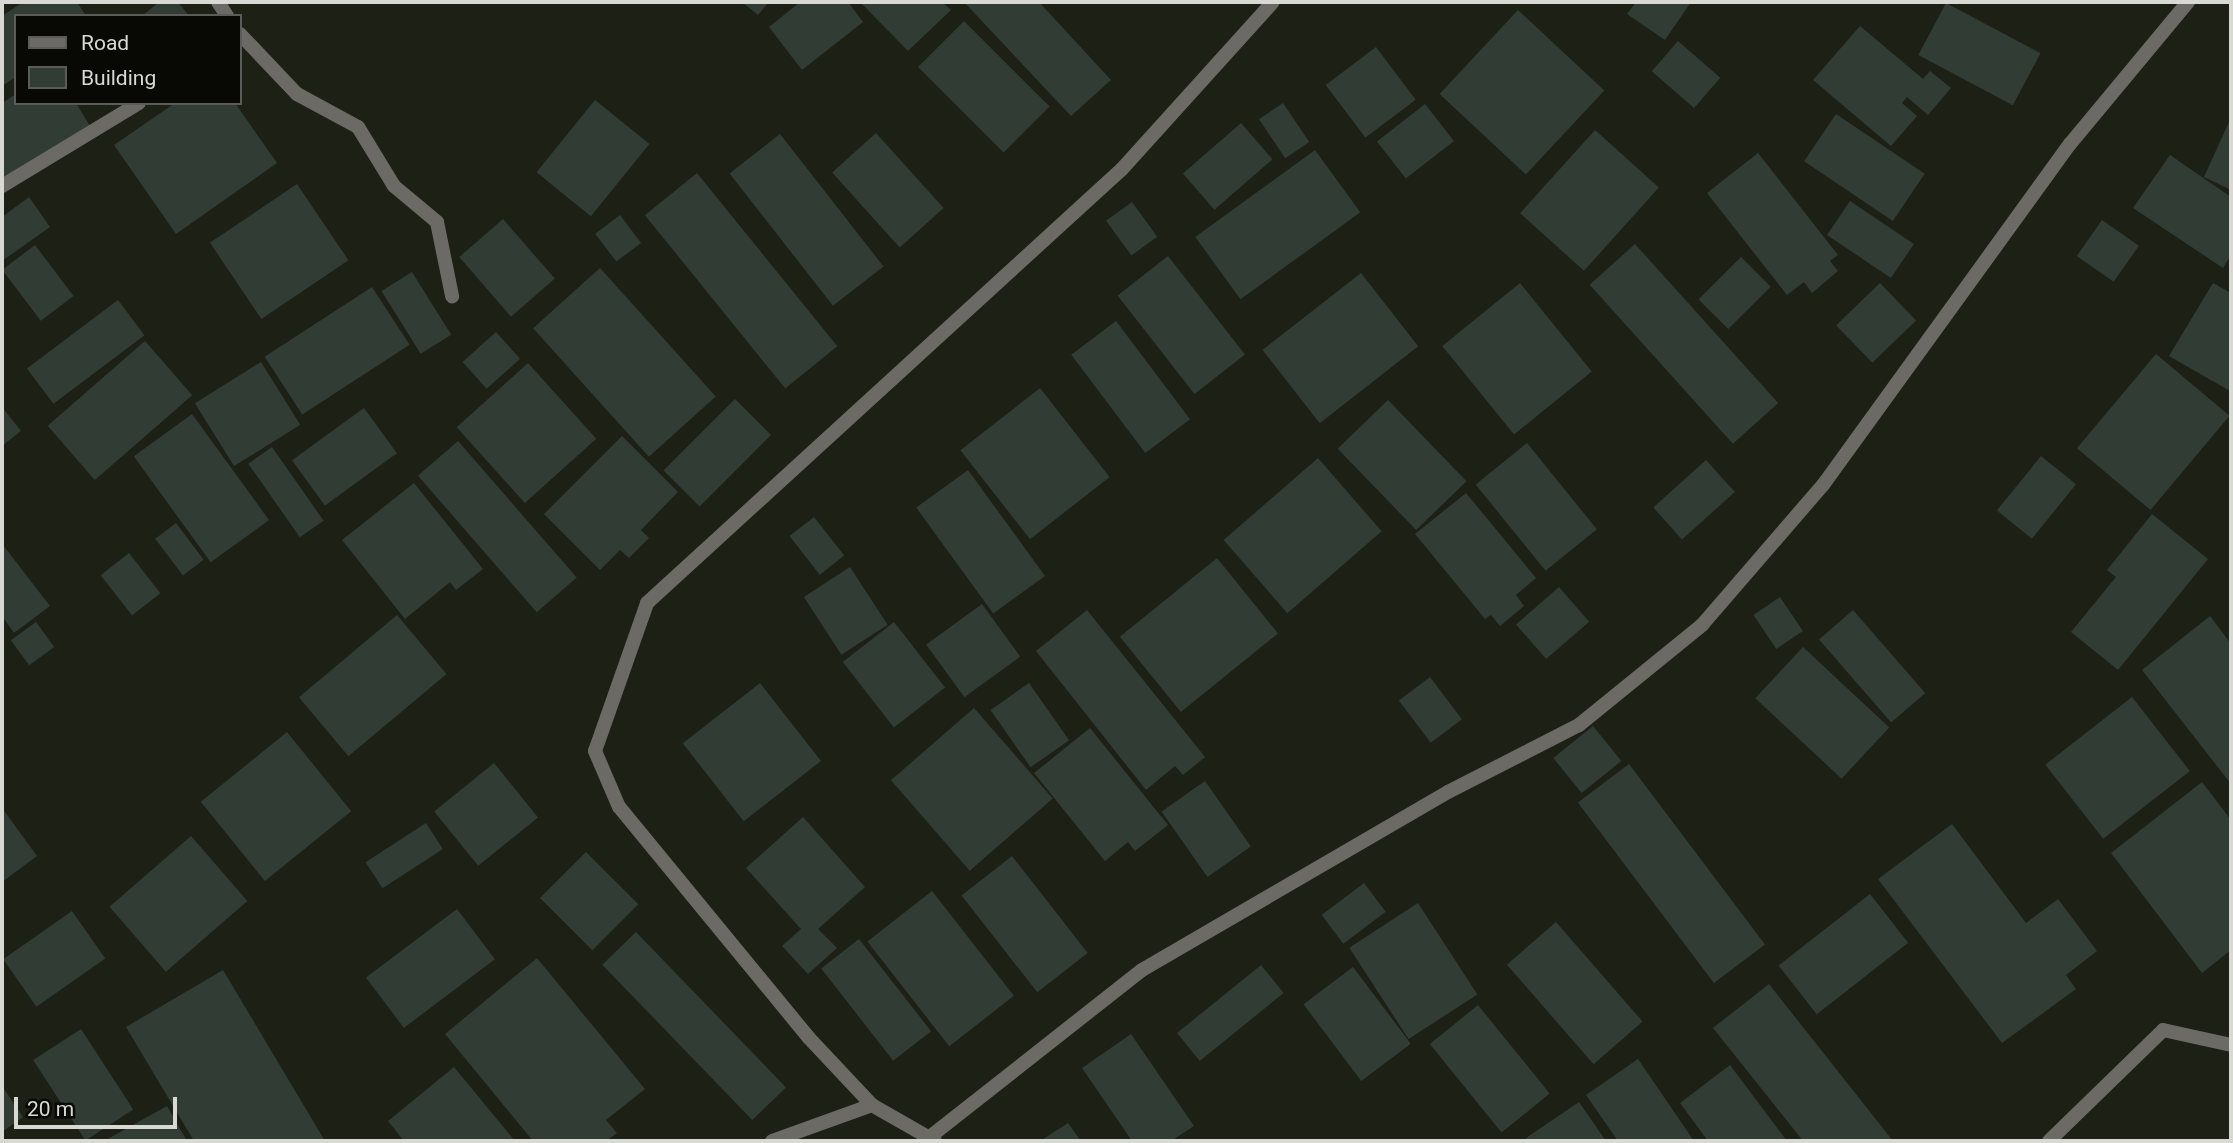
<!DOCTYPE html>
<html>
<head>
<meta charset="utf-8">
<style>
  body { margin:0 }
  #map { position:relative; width:2233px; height:1143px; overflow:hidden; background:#1d2015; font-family:Roboto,sans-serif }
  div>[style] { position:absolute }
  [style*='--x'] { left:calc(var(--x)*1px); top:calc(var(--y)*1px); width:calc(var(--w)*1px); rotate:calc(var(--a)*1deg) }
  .building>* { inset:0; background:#313c35; transform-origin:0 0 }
  .minor>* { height:14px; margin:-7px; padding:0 7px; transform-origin:7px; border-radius:7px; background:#6c6a64 }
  span { translate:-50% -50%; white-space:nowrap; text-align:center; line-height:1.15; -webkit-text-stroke:5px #080905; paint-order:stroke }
  .frame { position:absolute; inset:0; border:4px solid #d7d9d2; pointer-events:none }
  .legend { position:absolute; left:14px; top:14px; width:228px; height:91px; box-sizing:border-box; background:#080905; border:2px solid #5b5c57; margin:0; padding:9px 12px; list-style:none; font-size:21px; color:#d7d9d2 }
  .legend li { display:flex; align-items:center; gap:14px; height:35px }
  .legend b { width:35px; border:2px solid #5b5c57 }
  .scale { position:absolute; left:14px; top:1097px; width:163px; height:32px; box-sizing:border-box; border:4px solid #d7d9d2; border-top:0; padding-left:9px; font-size:21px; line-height:24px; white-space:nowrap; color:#d7d9d2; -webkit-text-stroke:5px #080905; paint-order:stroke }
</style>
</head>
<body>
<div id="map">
  <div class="building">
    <i style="clip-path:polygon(23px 2px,77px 2px,86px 16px,16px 16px,16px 77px,2px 86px,2px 16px)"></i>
    <i style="clip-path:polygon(159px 2px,178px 2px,189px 16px,142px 16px)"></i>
    <i style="clip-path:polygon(742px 2px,769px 2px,758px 15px)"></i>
    <i style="clip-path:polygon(800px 2px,848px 2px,863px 22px,802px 70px,769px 27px)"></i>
    <i style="clip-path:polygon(860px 2px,942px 2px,951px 10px,908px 51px)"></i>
    <i style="clip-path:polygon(964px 2px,1039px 2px,1111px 80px,1071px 116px)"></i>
    <i style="clip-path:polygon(1636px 2px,1691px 2px,1665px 40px,1627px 14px)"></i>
    <i style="left:1946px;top:3px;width:107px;height:59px;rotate:28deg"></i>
    <i style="left:1518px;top:10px;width:118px;height:115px;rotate:43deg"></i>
    <i style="left:964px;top:21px;width:121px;height:65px;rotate:45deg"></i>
    <i style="clip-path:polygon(1860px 26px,1923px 79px,1930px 71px,1951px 88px,1928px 115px,1907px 97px,1902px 103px,1917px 116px,1891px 146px,1813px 80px)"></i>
    <i style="left:1678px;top:41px;width:56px;height:40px;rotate:41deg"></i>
    <i style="left:1376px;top:47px;width:66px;height:63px;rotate:53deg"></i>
    <i style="clip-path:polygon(16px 94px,16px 103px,76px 103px,93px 131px,2px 184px,2px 103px)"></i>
    <i style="left:595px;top:100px;width:70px;height:93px;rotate:39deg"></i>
    <i style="clip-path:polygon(175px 103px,235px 103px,277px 163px,176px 234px,114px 145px)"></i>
    <i style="left:1283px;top:103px;width:47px;height:29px;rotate:56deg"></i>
    <i style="left:1425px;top:104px;width:47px;height:61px;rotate:52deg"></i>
    <i style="left:1836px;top:114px;width:107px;height:57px;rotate:34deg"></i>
    <i style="clip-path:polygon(2229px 122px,2231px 123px,2231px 190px,2204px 177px)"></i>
    <i style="left:1241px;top:123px;width:48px;height:77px;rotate:49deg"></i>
    <i style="left:1595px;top:130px;width:86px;height:112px;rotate:42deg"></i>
    <i style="left:876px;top:133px;width:101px;height:59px;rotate:48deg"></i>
    <i style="left:780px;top:134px;width:168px;height:64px;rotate:52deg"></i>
    <i style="left:1315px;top:150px;width:77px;height:148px;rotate:54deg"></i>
    <i style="clip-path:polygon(1758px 153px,1838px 255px,1830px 261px,1838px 271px,1812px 293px,1804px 282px,1787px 295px,1707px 193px)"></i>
    <i style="clip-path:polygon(2170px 155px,2231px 197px,2231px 255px,2223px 268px,2133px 208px)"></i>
    <i style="left:697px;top:173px;width:223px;height:67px;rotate:51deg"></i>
    <i style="left:297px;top:184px;width:92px;height:105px;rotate:56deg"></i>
    <i style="clip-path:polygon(29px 197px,50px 227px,2px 261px,2px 217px)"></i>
    <i style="left:1850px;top:201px;width:77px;height:41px;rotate:34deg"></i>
    <i style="left:1132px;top:202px;width:43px;height:32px;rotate:54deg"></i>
    <i style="left:620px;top:215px;width:35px;height:31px;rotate:53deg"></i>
    <i style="left:503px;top:219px;width:79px;height:58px;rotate:49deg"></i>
    <i style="left:2102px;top:220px;width:45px;height:44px;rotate:35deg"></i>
    <i style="left:1635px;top:244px;width:214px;height:61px;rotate:48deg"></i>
    <i style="left:35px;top:245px;width:64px;height:41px;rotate:53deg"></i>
    <i style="left:1168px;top:256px;width:125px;height:64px;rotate:52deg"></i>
    <i style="left:1741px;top:257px;width:42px;height:60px;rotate:45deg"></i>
    <i style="left:600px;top:268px;width:173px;height:90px;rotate:48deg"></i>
    <i style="left:412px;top:272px;width:74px;height:36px;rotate:58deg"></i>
    <i style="left:1361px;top:273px;width:93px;height:125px;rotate:52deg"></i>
    <i style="left:1520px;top:283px;width:114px;height:100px;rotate:51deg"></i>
    <i style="left:1880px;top:283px;width:52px;height:61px;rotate:46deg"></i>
    <i style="clip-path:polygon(2213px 283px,2231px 293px,2230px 391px,2169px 356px)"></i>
    <i style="left:372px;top:287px;width:69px;height:128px;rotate:57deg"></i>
    <i style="left:118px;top:300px;width:44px;height:114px;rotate:53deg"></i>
    <i style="left:1116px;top:321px;width:123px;height:56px;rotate:53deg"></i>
    <i style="left:496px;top:332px;width:36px;height:45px;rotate:48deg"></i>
    <i style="left:145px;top:341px;width:72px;height:129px;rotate:49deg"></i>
    <i style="left:2156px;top:354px;width:96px;height:123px;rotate:40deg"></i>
    <i style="left:261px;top:362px;width:74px;height:78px;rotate:58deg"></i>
    <i style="left:528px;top:363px;width:102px;height:96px;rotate:48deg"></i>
    <i style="left:1040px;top:388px;width:113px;height:101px;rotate:52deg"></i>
    <i style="left:735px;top:399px;width:51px;height:101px;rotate:45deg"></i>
    <i style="left:1388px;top:400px;width:113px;height:70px;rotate:46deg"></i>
    <i style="clip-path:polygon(2px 407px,21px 431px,2px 446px)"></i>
    <i style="left:364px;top:408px;width:56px;height:89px;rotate:54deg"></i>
    <i style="left:192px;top:414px;width:131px;height:72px;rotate:54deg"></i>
    <i style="clip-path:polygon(622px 436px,678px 492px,641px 530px,649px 538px,629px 558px,620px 550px,600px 570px,544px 514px)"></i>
    <i style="left:458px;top:441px;width:181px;height:53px;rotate:49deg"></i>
    <i style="left:1527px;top:443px;width:111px;height:66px;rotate:51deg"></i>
    <i style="left:272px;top:447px;width:90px;height:29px;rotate:55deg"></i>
    <i style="left:2041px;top:456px;width:45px;height:70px;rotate:39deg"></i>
    <i style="left:1318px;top:458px;width:97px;height:125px;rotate:49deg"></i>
    <i style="left:1706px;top:460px;width:43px;height:71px;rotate:48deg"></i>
    <i style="left:968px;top:470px;width:131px;height:64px;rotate:54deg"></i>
    <i style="clip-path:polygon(414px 483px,483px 569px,456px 590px,450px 582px,405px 619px,342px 540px)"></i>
    <i style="clip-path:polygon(1466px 493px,1536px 578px,1516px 595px,1524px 606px,1500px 626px,1491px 615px,1485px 619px,1415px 534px)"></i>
    <i style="clip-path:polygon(2152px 514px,2208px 559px,2118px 670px,2071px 632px,2116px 577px,2107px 570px)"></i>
    <i style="left:814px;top:517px;width:49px;height:31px;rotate:52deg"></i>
    <i style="left:176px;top:523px;width:46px;height:26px;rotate:53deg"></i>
    <i style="clip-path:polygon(3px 545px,50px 606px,14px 633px,2px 616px)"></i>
    <i style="left:129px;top:553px;width:51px;height:36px;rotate:52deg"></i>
    <i style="left:1217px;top:558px;width:97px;height:125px;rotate:51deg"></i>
    <i style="left:850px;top:567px;width:69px;height:55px;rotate:57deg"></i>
    <i style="left:1559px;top:587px;width:46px;height:57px;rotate:49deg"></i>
    <i style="left:1780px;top:597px;width:41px;height:32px;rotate:56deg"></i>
    <i style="left:982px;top:604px;width:65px;height:69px;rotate:54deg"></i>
    <i style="clip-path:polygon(1087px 610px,1205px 757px,1183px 775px,1175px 766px,1146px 790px,1036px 651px)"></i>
    <i style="left:1853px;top:610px;width:110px;height:45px;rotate:49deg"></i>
    <i style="left:397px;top:615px;width:77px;height:128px;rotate:50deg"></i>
    <i style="clip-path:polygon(2210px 616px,2231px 644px,2231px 784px,2142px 670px)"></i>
    <i style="left:36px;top:622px;width:31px;height:31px;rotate:54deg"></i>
    <i style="left:894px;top:622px;width:83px;height:65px;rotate:52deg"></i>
    <i style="left:1803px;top:647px;width:118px;height:70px;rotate:43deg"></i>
    <i style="left:1430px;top:677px;width:53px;height:39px;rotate:53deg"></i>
    <i style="left:760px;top:683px;width:99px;height:98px;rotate:52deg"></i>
    <i style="left:1029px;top:683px;width:70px;height:47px;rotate:55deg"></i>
    <i style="left:2132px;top:697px;width:94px;height:110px;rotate:52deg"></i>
    <i style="left:974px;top:708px;width:120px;height:110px;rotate:49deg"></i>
    <i style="left:1593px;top:726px;width:45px;height:51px;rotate:51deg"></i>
    <i style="clip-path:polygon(1090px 728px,1168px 825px,1135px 851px,1128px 842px,1105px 861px,1034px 773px)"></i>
    <i style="left:287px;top:732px;width:102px;height:111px;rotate:51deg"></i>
    <i style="left:494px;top:763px;width:70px;height:77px;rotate:51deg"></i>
    <i style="left:1629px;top:764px;width:226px;height:64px;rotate:53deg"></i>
    <i style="left:1205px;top:781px;width:80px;height:53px;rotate:55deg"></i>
    <i style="clip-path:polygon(2202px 782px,2231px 820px,2231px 950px,2202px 973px,2111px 853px)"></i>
    <i style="clip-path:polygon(2px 808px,37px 856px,2px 882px)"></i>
    <i style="clip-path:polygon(803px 817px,865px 887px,818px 929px,837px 948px,808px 974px,782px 946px,801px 929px,746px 868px)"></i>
    <i style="left:426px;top:823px;width:31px;height:72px;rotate:57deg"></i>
    <i style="clip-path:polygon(1952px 824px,2026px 923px,2058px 899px,2097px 951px,2066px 975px,2076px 989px,2002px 1043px,1878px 879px)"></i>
    <i style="left:191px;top:836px;width:86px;height:108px;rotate:49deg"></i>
    <i style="left:586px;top:852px;width:74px;height:65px;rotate:45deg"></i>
    <i style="left:1012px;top:856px;width:123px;height:64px;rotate:52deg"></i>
    <i style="left:1364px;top:883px;width:36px;height:53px;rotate:53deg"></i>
    <i style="left:932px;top:891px;width:133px;height:82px;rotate:52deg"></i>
    <i style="left:1870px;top:894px;width:62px;height:116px;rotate:52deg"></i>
    <i style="left:1418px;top:903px;width:109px;height:82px;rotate:57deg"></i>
    <i style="left:457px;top:909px;width:63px;height:114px;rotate:53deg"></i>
    <i style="left:72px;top:911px;width:58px;height:84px;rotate:55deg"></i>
    <i style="left:1556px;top:922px;width:132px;height:65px;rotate:49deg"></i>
    <i style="left:636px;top:932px;width:216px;height:47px;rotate:46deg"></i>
    <i style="left:859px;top:939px;width:117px;height:48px;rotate:52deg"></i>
    <i style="clip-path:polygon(537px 958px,645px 1089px,606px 1120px,617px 1133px,606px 1141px,533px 1141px,445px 1034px)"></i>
    <i style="left:1261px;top:965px;width:36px;height:108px;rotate:51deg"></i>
    <i style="left:1353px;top:967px;width:96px;height:62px;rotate:53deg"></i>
    <i style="clip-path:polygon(223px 970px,325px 1141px,194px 1141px,126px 1027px)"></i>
    <i style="clip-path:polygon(1769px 984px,1893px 1141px,1803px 1141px,1713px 1028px)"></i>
    <i style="left:1478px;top:1005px;width:114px;height:62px;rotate:51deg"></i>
    <i style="left:81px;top:1029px;width:96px;height:57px;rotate:57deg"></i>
    <i style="clip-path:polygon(1131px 1034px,1194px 1126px,1171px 1141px,1132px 1141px,1082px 1068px)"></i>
    <i style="clip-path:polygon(1638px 1059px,1694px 1141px,1618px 1141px,1586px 1095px)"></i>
    <i style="clip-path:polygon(1730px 1065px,1787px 1141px,1708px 1141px,1680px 1103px)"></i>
    <i style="clip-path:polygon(454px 1067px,515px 1141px,404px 1141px,388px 1121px)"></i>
    <i style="clip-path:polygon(2px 1086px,23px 1117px,2px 1132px)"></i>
    <i style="clip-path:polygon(1579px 1102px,1606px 1141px,1528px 1141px,1526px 1138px)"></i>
    <i style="clip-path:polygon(167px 1106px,187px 1141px,104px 1141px)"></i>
    <i style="clip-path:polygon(1068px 1123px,1081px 1141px,1040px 1141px)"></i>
  </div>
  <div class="minor">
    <i style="--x:218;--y:2;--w:17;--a:57"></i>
    <i style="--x:240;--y:34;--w:83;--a:46.5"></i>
    <i style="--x:297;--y:94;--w:69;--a:28.4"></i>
    <i style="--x:358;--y:127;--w:69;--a:58.6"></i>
    <i style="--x:394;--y:186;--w:56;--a:39.9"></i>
    <i style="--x:437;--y:222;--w:76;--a:78.5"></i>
    <i style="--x:2;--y:186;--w:160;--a:-31.2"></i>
    <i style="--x:931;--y:1136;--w:268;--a:-38.2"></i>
    <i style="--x:1142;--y:970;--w:354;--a:-30.2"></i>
    <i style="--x:1448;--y:792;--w:147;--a:-27.1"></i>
    <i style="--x:1579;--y:725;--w:159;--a:-39.1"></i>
    <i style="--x:1702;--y:625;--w:185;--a:-49.2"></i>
    <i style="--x:1823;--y:485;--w:421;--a:-54.1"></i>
    <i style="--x:2070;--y:144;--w:185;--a:-50.3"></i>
    <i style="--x:772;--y:1141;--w:106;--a:-19.8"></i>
    <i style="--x:935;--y:1141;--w:73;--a:-150.3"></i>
    <i style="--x:872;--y:1105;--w:92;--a:-133.2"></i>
    <i style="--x:809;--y:1038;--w:299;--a:-129.4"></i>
    <i style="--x:619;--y:807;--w:61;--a:-113.2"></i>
    <i style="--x:595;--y:751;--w:157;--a:-70.6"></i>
    <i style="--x:647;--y:603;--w:643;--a:-42.42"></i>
    <i style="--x:1122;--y:169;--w:225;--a:-47.9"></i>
    <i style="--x:2049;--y:1141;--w:159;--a:-44.2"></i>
    <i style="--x:2163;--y:1030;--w:70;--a:12.4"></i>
  </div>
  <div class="frame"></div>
  <ul class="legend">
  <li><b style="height:9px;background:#6c6a64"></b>Road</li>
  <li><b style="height:19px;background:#313c35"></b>Building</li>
  </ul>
  <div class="scale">20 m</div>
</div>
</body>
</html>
